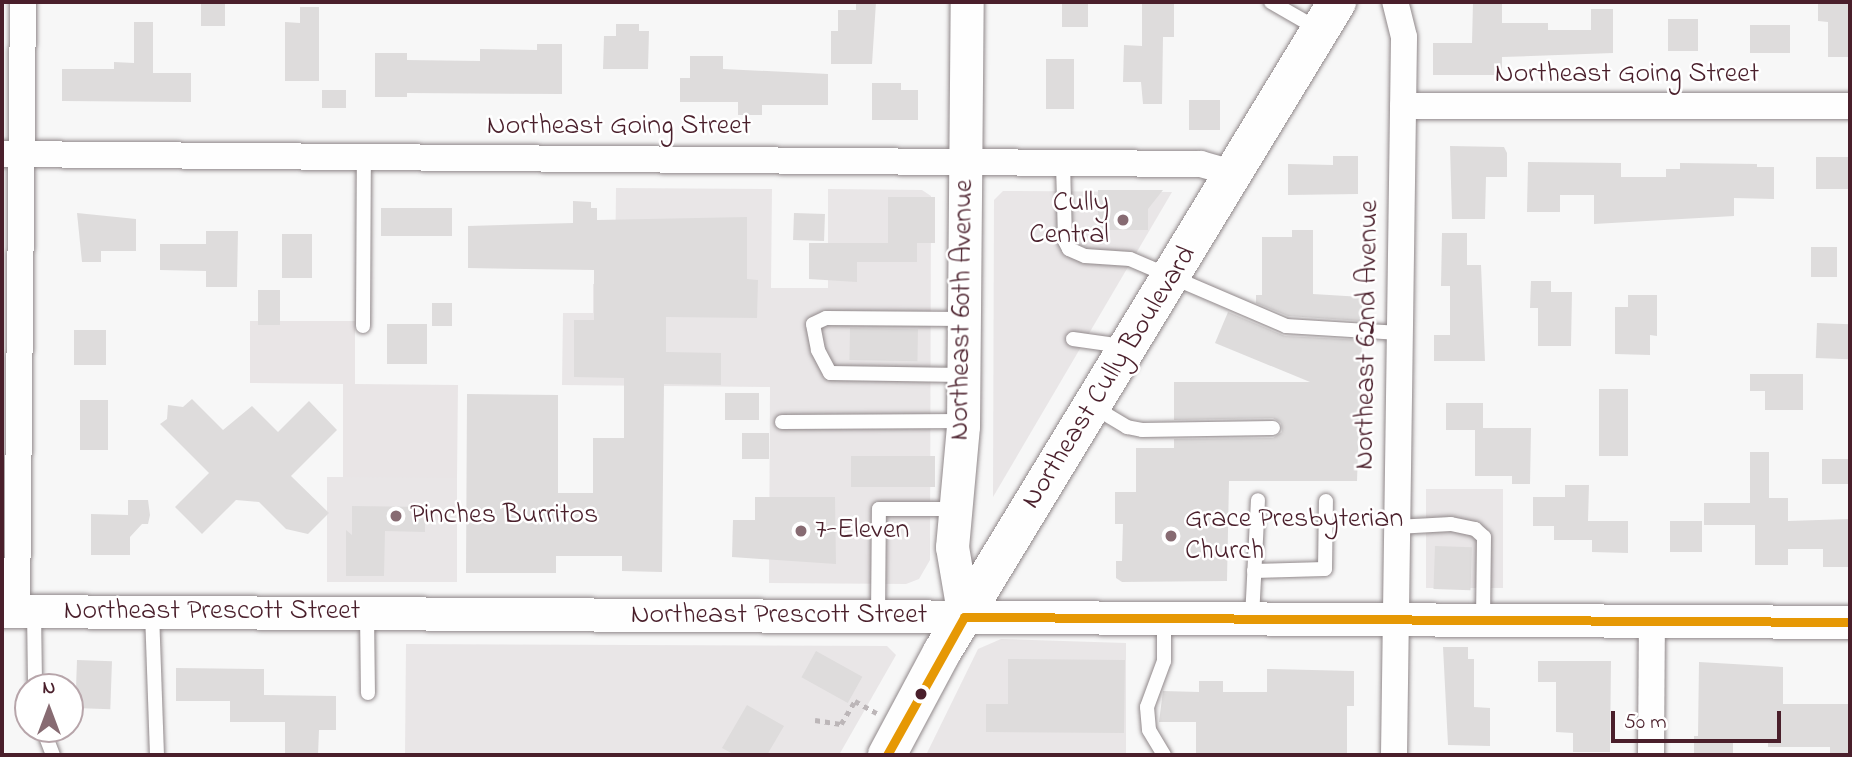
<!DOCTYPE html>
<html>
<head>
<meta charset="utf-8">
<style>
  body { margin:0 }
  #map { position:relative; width:1852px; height:757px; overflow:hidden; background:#f7f7f7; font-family:"Indie Flower",sans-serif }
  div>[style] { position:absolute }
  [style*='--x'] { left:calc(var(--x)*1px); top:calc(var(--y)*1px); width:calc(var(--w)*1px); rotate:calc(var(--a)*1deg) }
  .built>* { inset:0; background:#e9e6e7; transform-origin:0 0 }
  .green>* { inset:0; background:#e9e5e6 }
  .building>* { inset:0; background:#dedcdc; transform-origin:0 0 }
  .path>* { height:4.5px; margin-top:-2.25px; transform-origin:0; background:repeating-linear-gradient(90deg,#bcb6b8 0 5px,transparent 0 10px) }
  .roads { filter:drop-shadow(0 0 2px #90888a) drop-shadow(0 0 2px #90888a) }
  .service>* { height:14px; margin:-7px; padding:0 7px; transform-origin:7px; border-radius:7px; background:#fefefe }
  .minor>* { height:26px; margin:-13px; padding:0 13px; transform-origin:13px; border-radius:13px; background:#fefefe }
  .tertiary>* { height:33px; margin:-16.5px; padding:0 16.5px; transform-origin:16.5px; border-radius:16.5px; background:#fefefe }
  .secondary>* { height:38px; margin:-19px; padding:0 19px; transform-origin:19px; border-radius:19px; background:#fefefe }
  .bus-1>* { height:9px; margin:-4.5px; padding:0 4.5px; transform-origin:4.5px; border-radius:4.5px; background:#e69804 }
  .dots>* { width:19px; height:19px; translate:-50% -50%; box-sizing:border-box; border:4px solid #fff; border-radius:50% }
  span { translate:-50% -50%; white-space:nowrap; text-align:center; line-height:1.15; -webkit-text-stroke:5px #fff; paint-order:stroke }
  .street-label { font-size:28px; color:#4a1f2b }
  .poi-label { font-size:28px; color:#4a1f2b }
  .right { translate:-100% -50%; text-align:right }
  .left { translate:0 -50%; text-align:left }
  .frame { position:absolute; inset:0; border:4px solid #4a1f2b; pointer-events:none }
  .north { position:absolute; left:14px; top:673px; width:70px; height:70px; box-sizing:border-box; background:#fff; border:2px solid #b7a5aa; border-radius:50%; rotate:0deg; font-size:19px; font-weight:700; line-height:28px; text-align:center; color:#4a1f2b }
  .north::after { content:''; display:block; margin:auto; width:24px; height:32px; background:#876b72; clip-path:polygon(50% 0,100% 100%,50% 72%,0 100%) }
  .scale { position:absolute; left:1611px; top:711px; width:170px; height:32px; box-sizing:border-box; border:4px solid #4a1f2b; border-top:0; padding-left:9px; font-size:21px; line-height:24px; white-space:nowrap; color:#4a1f2b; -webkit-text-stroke:5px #fff; paint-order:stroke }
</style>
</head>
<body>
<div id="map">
  <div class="built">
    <i style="clip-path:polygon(616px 188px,772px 189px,771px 288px,828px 288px,828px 189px,922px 190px,931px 196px,930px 560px,919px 579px,906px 584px,769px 583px,770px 387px,562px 385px,563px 313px,593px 313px,593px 284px,615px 284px)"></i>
    <i style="clip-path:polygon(1003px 191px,1172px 192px,993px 497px,994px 200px)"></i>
    <i style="left:327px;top:477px;width:130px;height:105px"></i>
    <i style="left:1426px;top:489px;width:77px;height:99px"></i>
    <i style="clip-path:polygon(1001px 639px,1126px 643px,1126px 755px,926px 755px,978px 649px)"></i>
    <i style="clip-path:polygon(406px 644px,887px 646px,896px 655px,839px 755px,405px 755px)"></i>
  </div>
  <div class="green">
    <i style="clip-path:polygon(250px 321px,355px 321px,355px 384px,458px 385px,457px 478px,343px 477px,343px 384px,250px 383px)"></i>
  </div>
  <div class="building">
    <i style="left:201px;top:2px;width:24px;height:24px"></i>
    <i style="clip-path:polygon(856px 2px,876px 2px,872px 64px,831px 64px,831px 31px,838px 31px,838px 10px,856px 10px)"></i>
    <i style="left:1062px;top:2px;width:26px;height:25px"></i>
    <i style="clip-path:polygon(1142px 2px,1174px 2px,1174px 37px,1163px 37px,1162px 104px,1143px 104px,1141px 82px,1123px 82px,1124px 45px,1142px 46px)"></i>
    <i style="clip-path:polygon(1473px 2px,1502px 2px,1502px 23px,1548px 23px,1548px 30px,1591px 30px,1591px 9px,1613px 9px,1613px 53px,1502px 57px,1502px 75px,1433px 75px,1433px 43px,1472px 43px)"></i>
    <i style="clip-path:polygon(1818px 2px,1850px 2px,1850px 57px,1828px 57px,1828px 22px,1818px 21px)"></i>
    <i style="clip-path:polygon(300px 7px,319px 7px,319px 81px,285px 81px,285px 22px,300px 23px)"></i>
    <i style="left:1668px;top:19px;width:30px;height:32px"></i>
    <i style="clip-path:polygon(134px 22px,153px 22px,153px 73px,191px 73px,191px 102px,62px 101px,62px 69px,114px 69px,114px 62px,134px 63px)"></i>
    <i style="clip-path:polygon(616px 24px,639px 24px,639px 31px,649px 31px,648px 69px,603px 69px,604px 36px,616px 36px)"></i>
    <i style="left:1750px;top:25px;width:40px;height:28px"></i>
    <i style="clip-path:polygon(537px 44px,562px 44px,562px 94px,407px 93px,407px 97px,375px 97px,375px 53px,407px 53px,407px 60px,480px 61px,480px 49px,537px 50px)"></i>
    <i style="clip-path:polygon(690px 56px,723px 56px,723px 69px,828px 74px,828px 105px,762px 105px,762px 115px,738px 115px,738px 102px,680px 102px,680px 78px,690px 78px)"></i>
    <i style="left:1046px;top:59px;width:28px;height:50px"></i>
    <i style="clip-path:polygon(872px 83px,901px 83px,901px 90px,918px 90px,918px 120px,872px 120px)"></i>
    <i style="left:322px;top:90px;width:24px;height:18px"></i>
    <i style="left:1189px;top:100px;width:31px;height:30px"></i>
    <i style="clip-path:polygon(1450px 146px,1504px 147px,1507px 153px,1507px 177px,1486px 177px,1485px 219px,1452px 219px)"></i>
    <i style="clip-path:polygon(1333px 156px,1358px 156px,1358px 194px,1288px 195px,1288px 164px,1333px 165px)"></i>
    <i style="left:1816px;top:157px;width:34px;height:32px"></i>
    <i style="clip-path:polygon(1528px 162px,1621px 163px,1621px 177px,1666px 177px,1666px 169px,1680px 169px,1680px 163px,1757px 164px,1757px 167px,1774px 167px,1774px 199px,1734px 198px,1734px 216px,1594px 224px,1594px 195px,1560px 195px,1560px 212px,1527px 212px)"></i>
    <i style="clip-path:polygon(1098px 190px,1163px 190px,1148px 209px,1148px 230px,1098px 230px)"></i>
    <i style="clip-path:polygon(888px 197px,935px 197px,935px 243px,917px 243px,917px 262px,857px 262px,857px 282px,809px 279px,809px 243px,888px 243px)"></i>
    <i style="clip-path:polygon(573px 201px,591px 202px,591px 208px,597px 208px,597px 220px,747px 217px,747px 279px,758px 280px,757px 318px,666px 317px,666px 352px,721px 353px,721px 385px,664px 384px,662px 572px,622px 571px,622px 556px,556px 556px,556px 573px,466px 573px,467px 394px,558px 395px,558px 493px,593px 493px,593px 438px,624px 438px,624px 378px,574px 377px,574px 320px,594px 320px,594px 270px,468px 268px,468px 226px,573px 223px)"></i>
    <i style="left:381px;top:208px;width:71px;height:28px"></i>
    <i style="clip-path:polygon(77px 213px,136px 219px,136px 251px,101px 251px,101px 262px,82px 262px)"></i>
    <i style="left:794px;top:213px;width:31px;height:27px;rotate:2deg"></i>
    <i style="clip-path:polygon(1292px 230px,1313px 230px,1313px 294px,1362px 297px,1362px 321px,1288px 316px,1256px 303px,1256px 295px,1262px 295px,1262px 237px,1292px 237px)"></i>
    <i style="clip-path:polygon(206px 231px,238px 231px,237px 287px,206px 287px,206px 271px,160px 270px,160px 244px,206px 244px)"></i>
    <i style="clip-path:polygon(1442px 233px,1467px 233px,1467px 265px,1481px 265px,1485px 361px,1434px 361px,1434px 335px,1450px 335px,1450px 286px,1441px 286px)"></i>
    <i style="left:282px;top:234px;width:30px;height:44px"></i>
    <i style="left:1811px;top:247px;width:26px;height:30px"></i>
    <i style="clip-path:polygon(1531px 281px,1551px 281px,1551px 292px,1572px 292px,1571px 346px,1538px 346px,1538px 308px,1530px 308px)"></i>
    <i style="left:258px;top:290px;width:22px;height:35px"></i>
    <i style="clip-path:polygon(1628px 295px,1657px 295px,1657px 336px,1650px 335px,1650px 355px,1615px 354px,1615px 307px,1628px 307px)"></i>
    <i style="left:432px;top:303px;width:20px;height:23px"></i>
    <i style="clip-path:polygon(1228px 312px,1285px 336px,1362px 340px,1357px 481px,1229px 481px,1227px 581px,1122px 582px,1116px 578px,1116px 561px,1122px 561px,1123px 524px,1115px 524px,1115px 492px,1136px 492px,1136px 448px,1174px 448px,1174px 439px,1273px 438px,1282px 432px,1281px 423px,1273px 418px,1174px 420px,1174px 382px,1310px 382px,1215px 343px)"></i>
    <i style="left:1817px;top:323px;width:33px;height:35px;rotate:2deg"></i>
    <i style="left:387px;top:324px;width:40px;height:40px"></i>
    <i style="left:850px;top:328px;width:68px;height:32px;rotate:1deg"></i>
    <i style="left:74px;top:330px;width:32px;height:35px"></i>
    <i style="clip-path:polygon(1750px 374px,1803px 374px,1803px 410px,1765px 410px,1765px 391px,1750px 391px)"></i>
    <i style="left:1599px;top:389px;width:29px;height:67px"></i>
    <i style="left:725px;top:393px;width:34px;height:27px"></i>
    <i style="clip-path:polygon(192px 399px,223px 430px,252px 406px,278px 432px,309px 401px,337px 430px,291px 476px,329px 513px,308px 534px,286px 529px,259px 502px,236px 500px,202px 534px,175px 507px,209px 473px,160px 424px,167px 419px,168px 405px,183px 407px)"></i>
    <i style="left:80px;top:400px;width:28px;height:50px"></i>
    <i style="clip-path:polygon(1446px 403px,1483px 403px,1483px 428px,1531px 428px,1530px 484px,1512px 484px,1512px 476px,1475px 476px,1475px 430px,1446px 430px)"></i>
    <i style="left:742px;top:433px;width:27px;height:26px"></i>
    <i style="clip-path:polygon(1750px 452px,1769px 452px,1769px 498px,1788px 498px,1788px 521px,1850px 519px,1850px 567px,1823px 567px,1823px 549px,1788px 549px,1788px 565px,1755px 565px,1755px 525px,1704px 525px,1704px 503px,1750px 503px)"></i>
    <i style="left:851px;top:456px;width:84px;height:31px"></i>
    <i style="left:1822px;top:459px;width:28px;height:25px"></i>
    <i style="clip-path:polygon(1565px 485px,1589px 485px,1588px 521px,1628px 521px,1628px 553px,1592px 552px,1592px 540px,1554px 540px,1554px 526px,1533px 526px,1533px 497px,1565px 497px)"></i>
    <i style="clip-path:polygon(755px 497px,835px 497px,836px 564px,732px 557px,733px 520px,755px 520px)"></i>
    <i style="clip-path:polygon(128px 500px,148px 500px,150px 515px,148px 524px,142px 524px,130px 537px,130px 555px,91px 555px,91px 514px,128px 515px)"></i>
    <i style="clip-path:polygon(352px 506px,425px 507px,425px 532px,385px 531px,384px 576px,346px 576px,346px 530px,352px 535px)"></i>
    <i style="left:1670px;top:521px;width:32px;height:31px"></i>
    <i style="left:1435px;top:546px;width:37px;height:43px;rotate:2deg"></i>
    <i style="clip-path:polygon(1443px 647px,1468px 647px,1468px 659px,1474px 659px,1474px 707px,1490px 708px,1490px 746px,1448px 745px)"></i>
    <i style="left:816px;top:651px;width:53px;height:30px;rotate:29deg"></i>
    <i style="clip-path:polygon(1008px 659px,1125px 660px,1124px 733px,986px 732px,986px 704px,1008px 704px)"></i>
    <i style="left:77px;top:660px;width:35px;height:48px;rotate:2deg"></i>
    <i style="clip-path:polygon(1538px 661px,1611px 661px,1610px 752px,1573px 752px,1573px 733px,1556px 732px,1556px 682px,1538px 682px)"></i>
    <i style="clip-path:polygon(1699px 662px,1783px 667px,1783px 704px,1850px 704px,1850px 755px,1830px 755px,1830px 747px,1768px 747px,1768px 741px,1733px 741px,1733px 755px,1694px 755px,1694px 736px,1698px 736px)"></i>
    <i style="clip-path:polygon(176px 668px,264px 669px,264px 695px,336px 696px,336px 730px,319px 730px,318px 755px,285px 755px,285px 722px,230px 722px,230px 701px,176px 701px)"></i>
    <i style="clip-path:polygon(1267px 669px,1354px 671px,1354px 706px,1347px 706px,1347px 753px,1196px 755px,1196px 722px,1159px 722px,1163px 691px,1199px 692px,1199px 681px,1223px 681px,1223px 692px,1267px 692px)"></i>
    <i style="clip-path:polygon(747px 705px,784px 726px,767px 755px,735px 755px,722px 748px)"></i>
  </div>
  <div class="path">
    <i style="--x:815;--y:720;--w:26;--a:9"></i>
    <i style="--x:841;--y:724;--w:27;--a:-59"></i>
    <i style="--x:855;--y:701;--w:25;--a:29"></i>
  </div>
  <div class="roads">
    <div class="service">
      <i style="--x:1271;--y:2;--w:54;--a:29.9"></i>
      <i style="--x:1063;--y:163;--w:78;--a:88.5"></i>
      <i style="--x:1065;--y:241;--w:9;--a:63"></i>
      <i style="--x:1069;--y:249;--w:17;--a:24"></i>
      <i style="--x:1085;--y:256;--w:45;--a:3.8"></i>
      <i style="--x:1130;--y:259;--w:170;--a:23.2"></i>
      <i style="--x:1286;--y:326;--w:114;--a:3.5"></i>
      <i style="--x:363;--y:326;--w:169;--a:-89.7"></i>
      <i style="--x:1073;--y:339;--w:50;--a:8"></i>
      <i style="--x:963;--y:375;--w:133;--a:-179.1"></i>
      <i style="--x:830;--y:373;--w:26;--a:-118"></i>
      <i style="--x:818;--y:350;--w:26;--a:-101"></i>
      <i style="--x:813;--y:324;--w:14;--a:-25"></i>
      <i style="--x:826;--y:318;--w:138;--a:0.4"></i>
      <i style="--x:1092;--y:406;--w:41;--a:31"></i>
      <i style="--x:1127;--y:427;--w:15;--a:11"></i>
      <i style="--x:1142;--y:430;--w:131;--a:-0.9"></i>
      <i style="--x:782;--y:422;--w:181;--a:-0.3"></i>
      <i style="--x:1396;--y:527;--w:55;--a:-3.1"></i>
      <i style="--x:1451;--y:524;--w:25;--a:12"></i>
      <i style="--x:1475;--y:529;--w:12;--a:42"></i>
      <i style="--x:1484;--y:537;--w:83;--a:90.7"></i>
      <i style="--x:1254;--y:571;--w:71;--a:-1.6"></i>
      <i style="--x:1325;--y:569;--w:68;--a:-89.2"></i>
      <i style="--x:34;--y:611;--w:76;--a:89.2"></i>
      <i style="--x:152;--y:612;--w:143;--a:88"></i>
      <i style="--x:367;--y:614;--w:79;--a:89.3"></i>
      <i style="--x:878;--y:616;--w:107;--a:-89.5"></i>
      <i style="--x:879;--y:509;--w:76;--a:0"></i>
      <i style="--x:1252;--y:618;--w:118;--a:-87.1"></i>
      <i style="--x:43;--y:729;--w:28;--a:69"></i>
      <i style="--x:1164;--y:755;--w:29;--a:-121"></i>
      <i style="--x:1149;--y:730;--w:23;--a:-95"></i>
      <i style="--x:1147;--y:707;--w:49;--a:-69.7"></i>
      <i style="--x:1164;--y:661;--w:44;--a:-90"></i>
    </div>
    <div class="minor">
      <i style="--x:1403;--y:106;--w:447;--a:0"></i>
      <i style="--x:2;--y:154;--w:1199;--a:0.48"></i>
      <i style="--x:1201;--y:164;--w:35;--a:16"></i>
      <i style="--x:17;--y:611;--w:609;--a:-89.44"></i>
      <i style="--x:1394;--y:755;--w:718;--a:-89.2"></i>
      <i style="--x:1404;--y:37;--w:36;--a:-104"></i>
      <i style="--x:1651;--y:755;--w:133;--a:-89.6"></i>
    </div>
    <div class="tertiary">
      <i style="--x:2;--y:611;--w:1848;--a:0.34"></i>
      <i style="--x:964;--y:617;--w:71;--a:-99.7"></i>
      <i style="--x:952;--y:547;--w:121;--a:-84.8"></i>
      <i style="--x:963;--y:426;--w:424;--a:-89.5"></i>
    </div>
    <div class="secondary">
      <i style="--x:887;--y:755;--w:117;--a:-61.9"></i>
      <i style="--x:942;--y:652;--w:761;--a:-58.71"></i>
    </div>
  </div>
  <div class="bus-1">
    <i style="--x:964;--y:617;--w:886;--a:0.32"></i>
    <i style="--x:887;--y:755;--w:158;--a:-60.8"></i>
  </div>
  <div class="dots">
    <i style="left:1123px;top:220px;background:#876b72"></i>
    <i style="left:396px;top:516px;background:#876b72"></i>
    <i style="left:801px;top:531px;background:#876b72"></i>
    <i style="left:1171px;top:536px;background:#876b72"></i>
    <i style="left:921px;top:694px;background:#4a1f2b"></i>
  </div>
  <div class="street-label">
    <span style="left:1627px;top:75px">Northeast Going Street</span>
    <span style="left:619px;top:127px">Northeast Going Street</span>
    <span style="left:963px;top:310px;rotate:-89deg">Northeast 60th Avenue</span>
    <span style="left:1368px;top:335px;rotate:-89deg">Northeast 62nd Avenue</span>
    <span style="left:1110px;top:378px;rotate:-58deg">Northeast Cully Boulevard</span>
    <span style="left:212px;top:612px">Northeast Prescott Street</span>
    <span style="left:779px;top:616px">Northeast Prescott Street</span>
  </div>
  <div class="poi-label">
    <span class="right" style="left:1109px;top:220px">Cully<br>Central</span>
    <span class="left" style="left:410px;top:516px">Pinches Burritos</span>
    <span class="left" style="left:1185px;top:536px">Grace Presbyterian<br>Church</span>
    <span class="left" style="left:815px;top:531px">7-Eleven</span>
  </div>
  <div class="frame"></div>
  <div class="north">N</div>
  <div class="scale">50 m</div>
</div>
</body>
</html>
